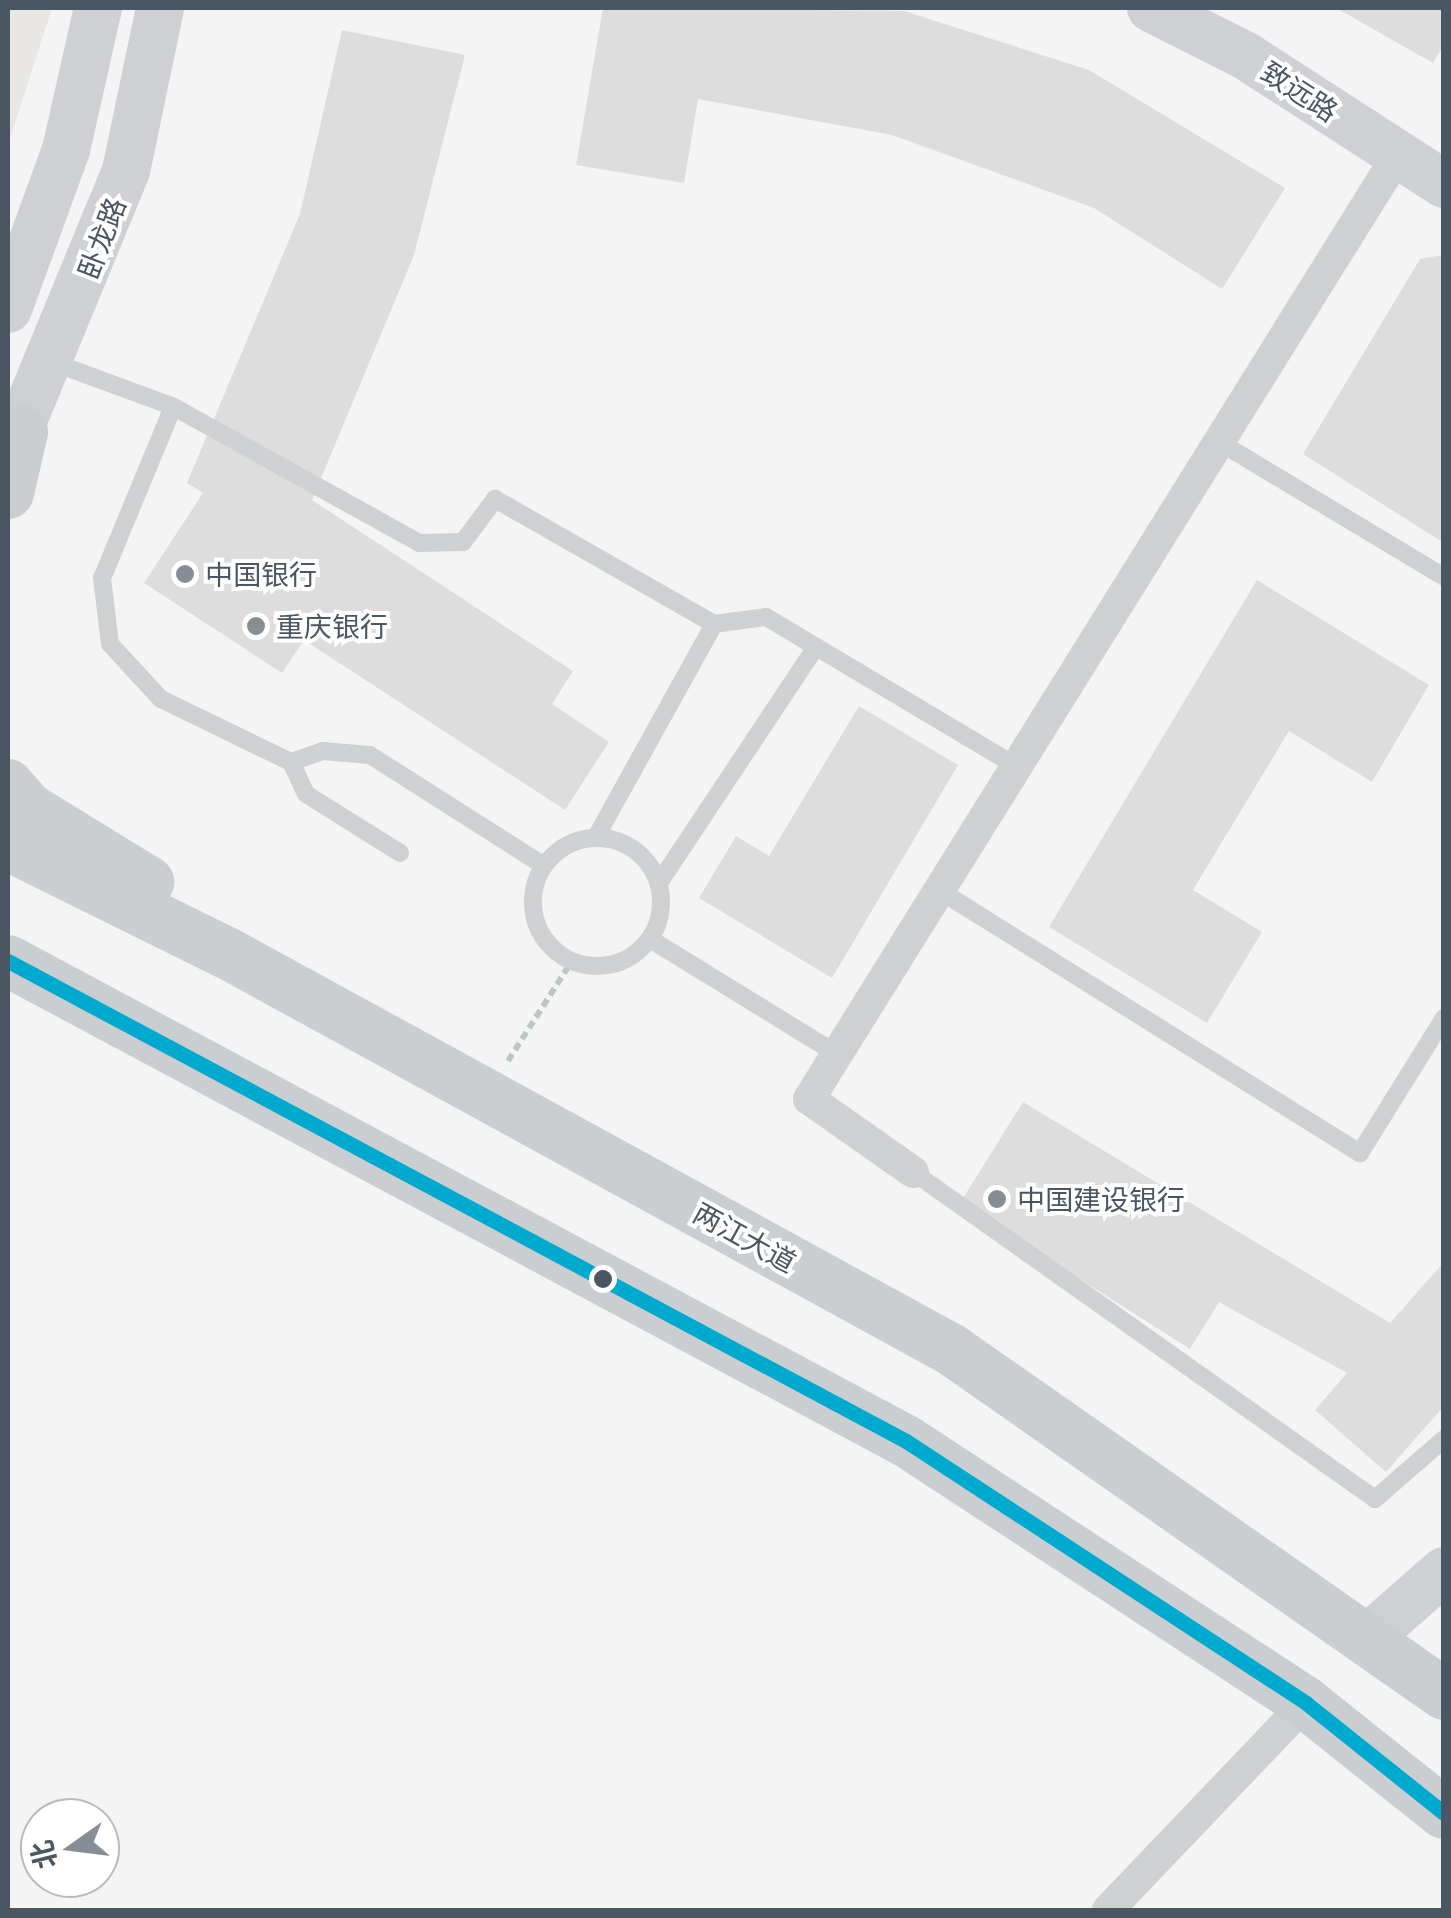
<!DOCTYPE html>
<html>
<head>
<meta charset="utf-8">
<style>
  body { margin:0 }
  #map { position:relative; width:1451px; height:1918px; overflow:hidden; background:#f4f4f4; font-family:Lato,"Noto Sans SC",sans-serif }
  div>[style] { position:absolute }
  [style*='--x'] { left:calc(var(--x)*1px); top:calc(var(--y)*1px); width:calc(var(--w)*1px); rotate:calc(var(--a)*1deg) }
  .commercial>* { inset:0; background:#e8e7e3 }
  .building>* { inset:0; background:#ddddde }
  .path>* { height:6px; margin-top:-3px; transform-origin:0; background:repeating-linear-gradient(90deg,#bcc7c4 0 8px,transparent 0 13px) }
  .lane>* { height:18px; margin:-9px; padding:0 9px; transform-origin:9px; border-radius:9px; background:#ced0d2 }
  .lane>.ring { margin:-9px; padding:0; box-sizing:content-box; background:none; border:18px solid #ced0d2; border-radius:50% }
  .street>* { height:32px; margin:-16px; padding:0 16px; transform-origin:16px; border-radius:16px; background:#ced0d2 }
  .secondary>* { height:48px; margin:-24px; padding:0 24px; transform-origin:24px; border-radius:24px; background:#ced0d4 }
  .primary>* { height:52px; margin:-26px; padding:0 26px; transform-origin:26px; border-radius:26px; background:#caced1 }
  .bus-1>* { height:15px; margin:-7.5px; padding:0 7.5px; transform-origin:7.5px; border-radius:7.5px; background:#00a9ce }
  .dots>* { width:28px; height:28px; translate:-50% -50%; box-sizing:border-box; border:5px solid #fff; border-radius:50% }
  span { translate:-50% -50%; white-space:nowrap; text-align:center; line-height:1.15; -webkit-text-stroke:8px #fff; paint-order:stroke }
  .street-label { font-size:28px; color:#4a5661 }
  .poi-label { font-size:28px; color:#4a5661 }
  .left { translate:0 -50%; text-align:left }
  .frame { position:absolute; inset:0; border:10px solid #4a5661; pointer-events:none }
  .north { position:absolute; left:20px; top:1798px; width:100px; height:100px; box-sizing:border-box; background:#fff; border:2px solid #b7bbc0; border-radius:50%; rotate:256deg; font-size:28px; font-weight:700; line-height:40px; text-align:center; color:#4a5661 }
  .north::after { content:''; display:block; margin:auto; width:35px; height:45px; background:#868d94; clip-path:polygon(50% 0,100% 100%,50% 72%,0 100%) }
</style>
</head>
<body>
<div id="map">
  <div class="commercial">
    <i style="clip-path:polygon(8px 8px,52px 8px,8px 145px)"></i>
  </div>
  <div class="building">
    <i style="clip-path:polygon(603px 8px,904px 11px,1089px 70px,1285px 188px,1222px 289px,1094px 208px,892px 135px,698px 99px,684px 183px,576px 165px)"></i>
    <i style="clip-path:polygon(1336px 8px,1444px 8px,1444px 44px,1433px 63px)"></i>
    <i style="clip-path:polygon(342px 30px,465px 55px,414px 255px,312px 500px,573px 671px,552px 704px,609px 742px,565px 810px,304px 640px,282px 673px,144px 583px,203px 493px,187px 483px,300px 214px)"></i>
    <i style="clip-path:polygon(1442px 255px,1444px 256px,1444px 543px,1303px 454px,1420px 259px)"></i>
    <i style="clip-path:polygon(1257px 580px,1429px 685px,1372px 782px,1289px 731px,1193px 890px,1262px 932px,1207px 1023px,1049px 927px)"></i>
    <i style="clip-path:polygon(859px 706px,958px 765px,832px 978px,699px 898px,736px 836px,769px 856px)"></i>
    <i style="clip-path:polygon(1023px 1102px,1390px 1323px,1444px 1262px,1444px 1406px,1386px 1472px,1315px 1410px,1347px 1373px,1219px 1302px,1190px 1349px,960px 1203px)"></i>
  </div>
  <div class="path">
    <i style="--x:508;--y:1061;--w:119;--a:-57.4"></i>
  </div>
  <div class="lane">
    <i style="--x:52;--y:362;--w:130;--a:20.2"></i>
    <i style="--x:174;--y:407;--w:280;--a:29"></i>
    <i style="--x:419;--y:543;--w:44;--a:-1.3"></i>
    <i style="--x:463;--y:542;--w:54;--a:-53.3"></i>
    <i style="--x:495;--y:499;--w:252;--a:29.7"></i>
    <i style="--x:714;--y:624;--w:52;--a:-7.7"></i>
    <i style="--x:766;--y:617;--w:295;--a:30.8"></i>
    <i style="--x:173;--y:407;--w:185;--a:112.5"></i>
    <i style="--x:102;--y:578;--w:66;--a:83.1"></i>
    <i style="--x:110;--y:644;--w:75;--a:47.2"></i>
    <i style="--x:161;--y:699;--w:144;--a:25.9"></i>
    <i style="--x:291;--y:762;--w:35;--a:65"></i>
    <i style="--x:306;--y:794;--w:111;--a:32.1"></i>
    <i style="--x:1221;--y:443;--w:260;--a:31"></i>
    <i style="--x:291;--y:762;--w:34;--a:-19"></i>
    <i style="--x:323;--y:751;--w:47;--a:4.9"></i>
    <i style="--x:370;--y:755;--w:206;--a:32.5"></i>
    <i style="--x:596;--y:837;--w:244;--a:-61"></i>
    <i class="ring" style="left:533px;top:838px;width:110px;height:110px"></i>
    <i style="--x:659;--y:883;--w:282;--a:-56.4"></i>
    <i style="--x:942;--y:892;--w:493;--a:32"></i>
    <i style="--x:1360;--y:1153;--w:159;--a:-58.1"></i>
    <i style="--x:650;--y:939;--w:220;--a:31.6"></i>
    <i style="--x:913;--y:1172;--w:566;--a:35.29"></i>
    <i style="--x:1375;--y:1499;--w:91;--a:-41"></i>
  </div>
  <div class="street">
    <i style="--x:913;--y:1172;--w:127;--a:-144.9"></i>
    <i style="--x:809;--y:1099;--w:1113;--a:-58.04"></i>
    <i style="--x:1108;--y:1910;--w:286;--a:-46.3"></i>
  </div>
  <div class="secondary">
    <i style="--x:1151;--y:8;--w:106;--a:26.8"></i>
    <i style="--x:1246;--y:56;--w:236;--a:32.9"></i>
    <i style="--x:8;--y:309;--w:169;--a:-70"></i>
    <i style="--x:66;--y:150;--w:146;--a:-77.3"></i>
    <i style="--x:8;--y:457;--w:309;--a:-67.6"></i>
    <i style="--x:126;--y:171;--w:167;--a:-78.2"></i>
    <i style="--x:1370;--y:1636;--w:98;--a:-41.3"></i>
  </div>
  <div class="primary">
    <i style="--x:8;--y:493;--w:63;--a:-77.1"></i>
    <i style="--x:8;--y:785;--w:32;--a:49"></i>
    <i style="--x:29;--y:809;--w:140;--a:31.5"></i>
    <i style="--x:8;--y:845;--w:244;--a:26.3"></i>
    <i style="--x:227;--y:953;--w:827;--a:28.7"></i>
    <i style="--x:952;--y:1350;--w:600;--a:34.96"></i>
    <i style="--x:8;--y:961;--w:1018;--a:28.13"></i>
    <i style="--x:906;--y:1441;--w:478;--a:33.2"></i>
    <i style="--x:1306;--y:1703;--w:176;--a:38.6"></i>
  </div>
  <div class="bus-1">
    <i style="--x:8;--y:961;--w:1018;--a:28.13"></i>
    <i style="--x:906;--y:1441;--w:478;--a:33.2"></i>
    <i style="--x:1306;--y:1703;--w:176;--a:38.6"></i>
  </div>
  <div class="dots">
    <i style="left:185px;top:574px;background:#868d94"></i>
    <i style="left:256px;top:626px;background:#868d94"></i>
    <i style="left:997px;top:1199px;background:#868d94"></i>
    <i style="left:603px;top:1279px;background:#4a5661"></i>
  </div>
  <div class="street-label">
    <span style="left:1300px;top:91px;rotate:33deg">致远路</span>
    <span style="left:101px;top:238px;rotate:-69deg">卧龙路</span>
    <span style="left:745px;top:1237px;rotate:29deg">两江大道</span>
  </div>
  <div class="poi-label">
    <span class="left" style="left:205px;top:574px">中国银行</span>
    <span class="left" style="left:276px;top:626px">重庆银行</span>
    <span class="left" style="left:1017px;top:1199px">中国建设银行</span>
  </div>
  <div class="frame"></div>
  <div class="north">北</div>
</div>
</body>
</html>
